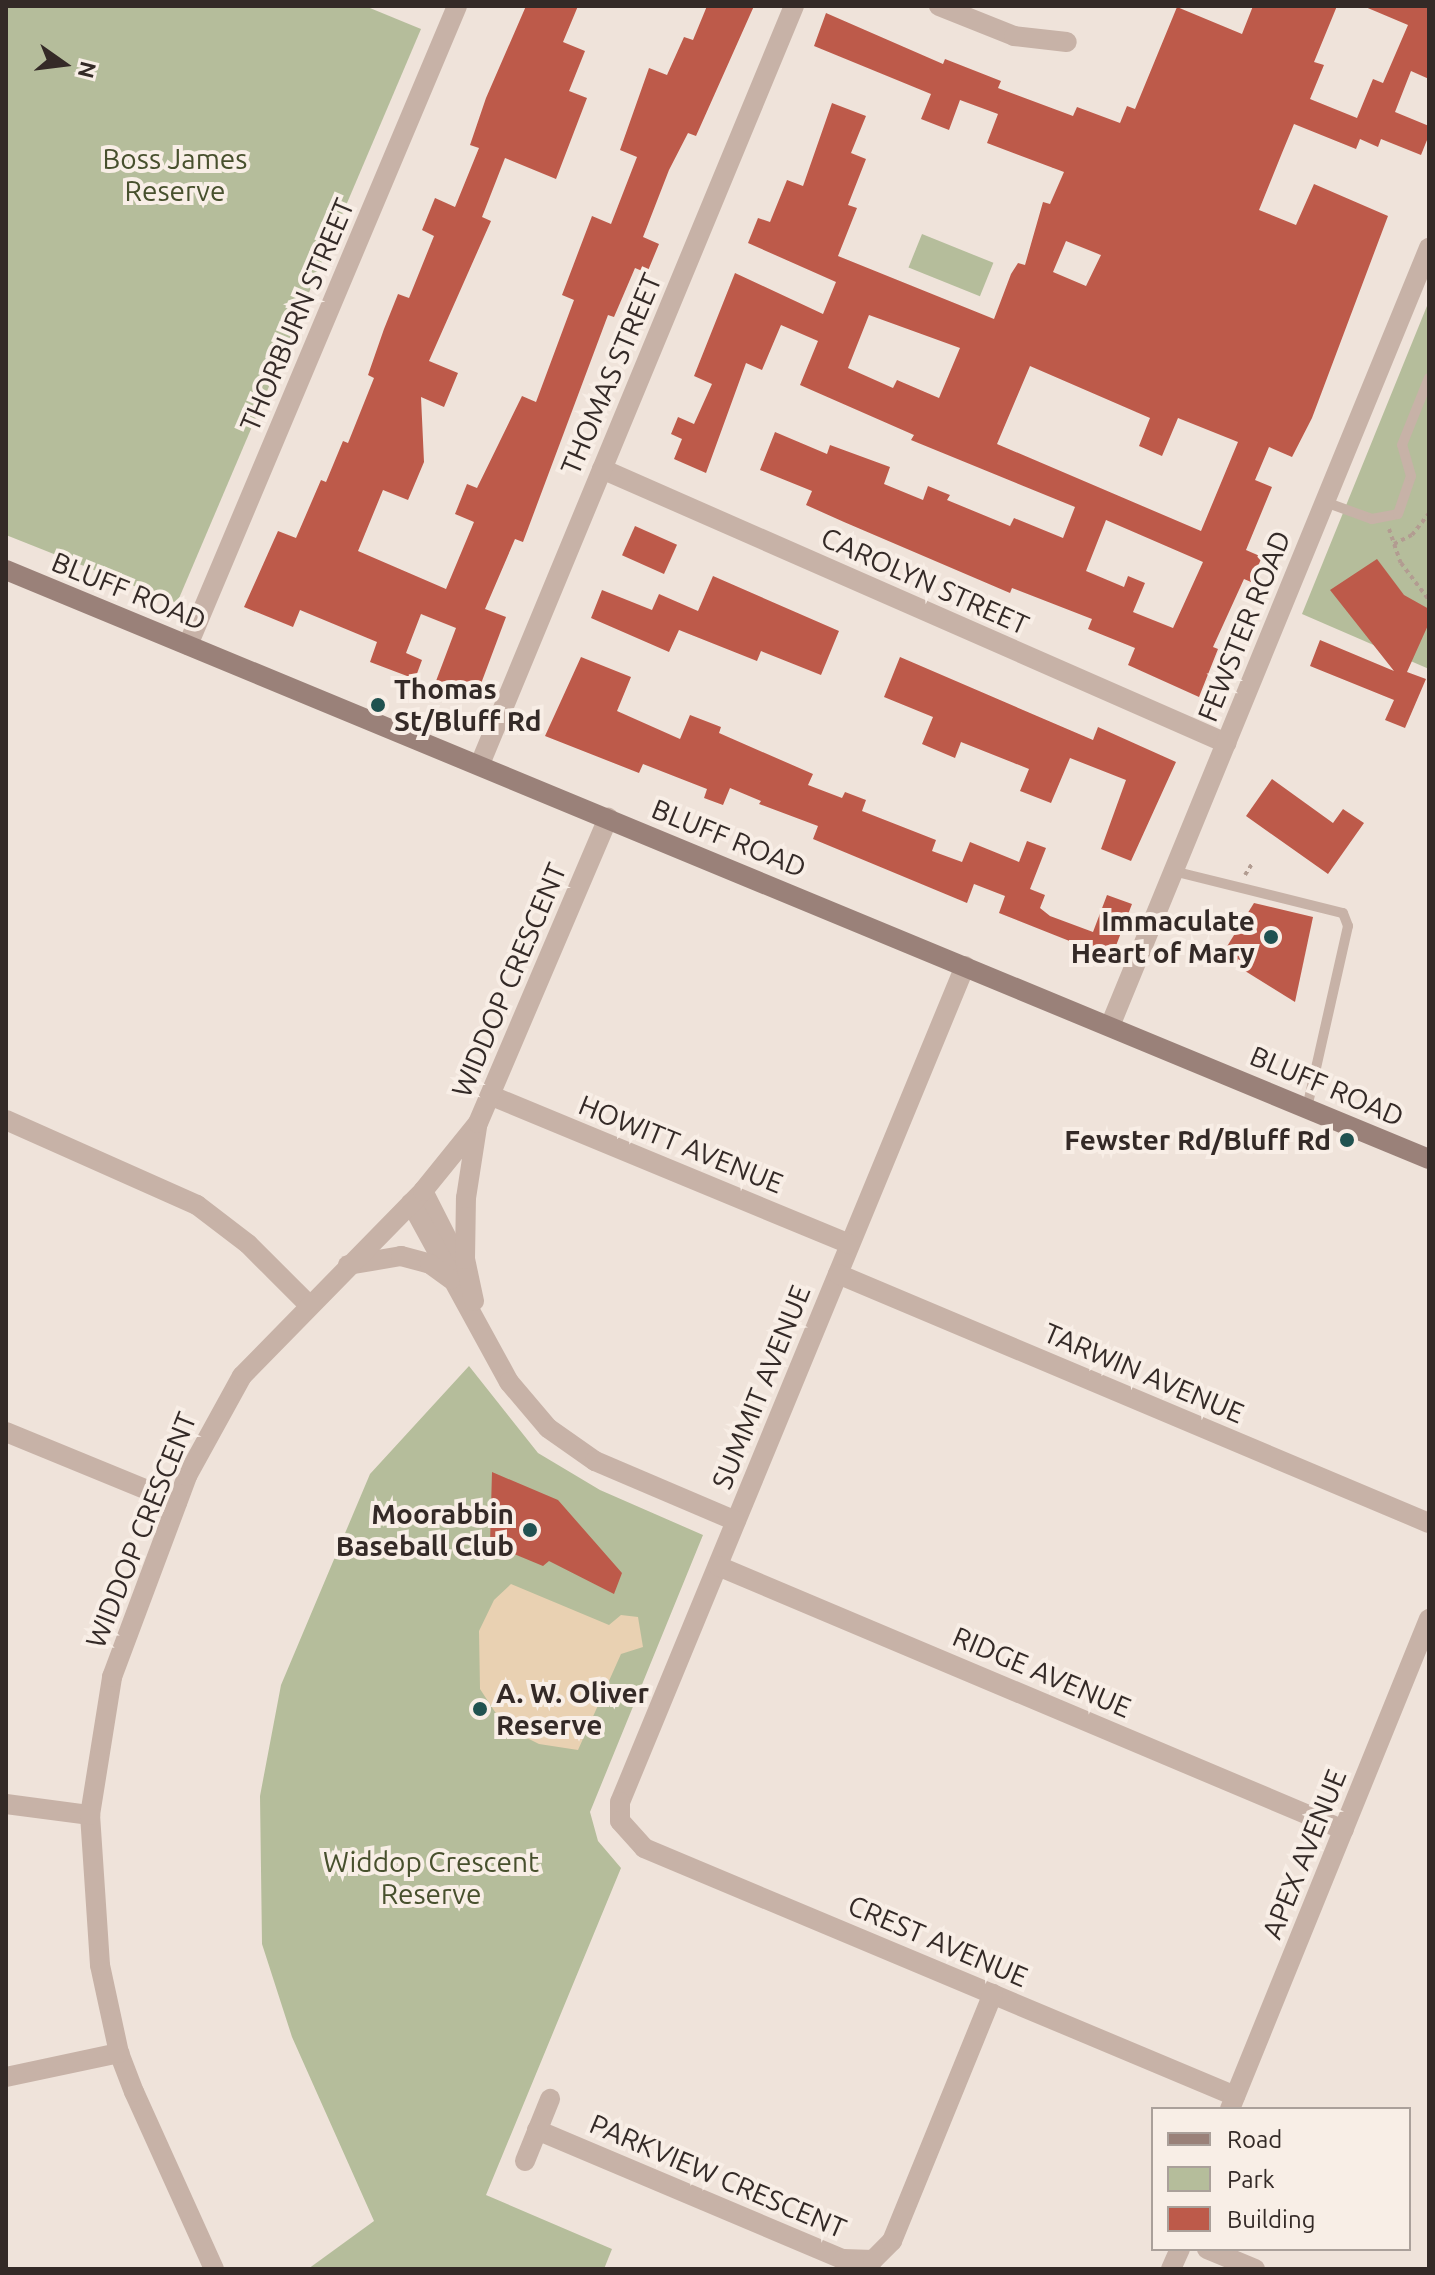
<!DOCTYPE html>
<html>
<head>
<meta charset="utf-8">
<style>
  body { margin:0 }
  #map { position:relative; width:1435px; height:2275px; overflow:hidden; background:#efe3da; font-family:Ubuntu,sans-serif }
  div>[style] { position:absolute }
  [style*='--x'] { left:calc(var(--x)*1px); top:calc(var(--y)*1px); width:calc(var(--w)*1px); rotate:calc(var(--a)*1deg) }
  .green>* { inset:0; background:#b5bd9b; transform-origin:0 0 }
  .sand>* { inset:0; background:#e9d1b2 }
  .building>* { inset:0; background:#bd5a4a; transform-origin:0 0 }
  .path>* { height:4px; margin-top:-2px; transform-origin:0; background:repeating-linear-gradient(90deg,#b29c91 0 4px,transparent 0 8px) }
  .service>* { height:10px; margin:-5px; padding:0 5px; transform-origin:5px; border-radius:5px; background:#c7b2a7 }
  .minor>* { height:20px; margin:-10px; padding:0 10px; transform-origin:10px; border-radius:10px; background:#c7b2a7 }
  .secondary>* { height:20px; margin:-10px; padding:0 10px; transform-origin:10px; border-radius:10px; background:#9a8179 }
  .dots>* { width:22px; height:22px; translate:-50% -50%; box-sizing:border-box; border:4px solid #f8eee6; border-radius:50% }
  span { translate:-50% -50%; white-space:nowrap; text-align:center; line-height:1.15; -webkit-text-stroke:8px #f8eee6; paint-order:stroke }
  .park-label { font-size:28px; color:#47502d }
  .street-label { font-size:28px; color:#342a27 }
  .poi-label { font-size:28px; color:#342a27; font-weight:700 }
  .left { translate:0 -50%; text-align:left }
  .right { translate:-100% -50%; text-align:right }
  .frame { position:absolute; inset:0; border:8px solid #342a27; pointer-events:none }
  .legend { position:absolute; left:1151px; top:2107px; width:260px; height:144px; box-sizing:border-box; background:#f8eee6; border:2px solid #aaa09a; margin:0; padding:10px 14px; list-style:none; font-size:24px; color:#342a27 }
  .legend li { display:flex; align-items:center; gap:16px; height:40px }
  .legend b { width:40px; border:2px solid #aaa09a }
  .north { position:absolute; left:24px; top:24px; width:80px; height:80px; -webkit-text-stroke:6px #f8eee6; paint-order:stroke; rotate:104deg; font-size:22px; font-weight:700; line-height:32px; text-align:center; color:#342a27 }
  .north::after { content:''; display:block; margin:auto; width:28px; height:36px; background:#342a27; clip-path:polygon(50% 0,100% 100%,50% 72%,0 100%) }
</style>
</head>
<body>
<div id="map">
  <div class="green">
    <i style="clip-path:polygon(6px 6px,365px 6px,421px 29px,177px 603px,6px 535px)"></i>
    <i style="left:922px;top:234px;width:77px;height:36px;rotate:22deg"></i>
    <i style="clip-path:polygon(1429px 301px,1429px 669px,1302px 614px)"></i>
    <i style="clip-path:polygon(469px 1366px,538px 1453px,600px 1490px,703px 1535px,590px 1812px,598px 1841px,621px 1868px,486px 2195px,612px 2249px,604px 2269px,308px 2269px,374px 2221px,292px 2037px,262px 1944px,260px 1796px,281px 1685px,370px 1474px)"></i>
  </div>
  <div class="sand">
    <i style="clip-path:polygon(511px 1584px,609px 1625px,621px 1615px,638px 1617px,643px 1647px,621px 1654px,578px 1750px,539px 1744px,519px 1734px,501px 1721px,480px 1689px,479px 1631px,494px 1600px)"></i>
  </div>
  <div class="building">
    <i style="clip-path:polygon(526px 6px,578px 6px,563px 42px,585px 51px,569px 91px,587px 98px,556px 179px,505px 158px,482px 217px,491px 221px,429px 361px,458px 373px,444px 407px,421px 397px,424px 462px,408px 500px,383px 490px,358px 551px,446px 589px,474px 522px,455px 514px,467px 484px,477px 488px,522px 396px,536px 402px,574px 300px,562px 295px,592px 216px,611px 224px,637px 157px,620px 150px,649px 68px,667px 75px,684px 37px,693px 40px,707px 6px,754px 6px,696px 136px,688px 133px,669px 170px,643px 237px,659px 244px,647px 273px,635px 268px,614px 317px,608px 315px,523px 542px,515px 539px,485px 609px,506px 617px,476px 697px,436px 681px,456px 628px,421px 614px,406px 653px,422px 660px,415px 679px,370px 662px,377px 642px,300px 610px,293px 627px,244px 607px,278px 531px,296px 538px,321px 480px,326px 482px,343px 441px,348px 443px,374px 378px,368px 375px,384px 329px,398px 294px,409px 298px,434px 236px,422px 230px,435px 198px,455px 207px,479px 148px,470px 145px,486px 98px)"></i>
    <i style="clip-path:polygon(evenodd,1253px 6px,1337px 6px,1314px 62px,1324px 65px,1310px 99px,1357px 118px,1373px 79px,1383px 83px,1408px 25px,1363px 6px,1429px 6px,1429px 79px,1411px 71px,1395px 112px,1429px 126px,1429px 135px,1421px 155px,1381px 139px,1378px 147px,1360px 139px,1356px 149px,1294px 124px,1282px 153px,1259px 210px,1296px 225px,1314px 184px,1388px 216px,1312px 418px,1292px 457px,1269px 447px,1255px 480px,1272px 487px,1246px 550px,1262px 557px,1251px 582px,1244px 579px,1213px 647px,1218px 649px,1199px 697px,1128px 665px,1135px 648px,1088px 629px,1092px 619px,1012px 588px,1010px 593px,844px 522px,806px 505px,812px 491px,760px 470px,775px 432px,827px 454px,830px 445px,890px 467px,884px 484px,923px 500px,928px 486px,950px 495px,947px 500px,1010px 526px,1014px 518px,1063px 538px,1075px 507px,911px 440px,914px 435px,800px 385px,818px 341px,781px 325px,762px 370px,746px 363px,706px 473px,674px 459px,682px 439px,671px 434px,678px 417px,694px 424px,712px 384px,694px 376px,735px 273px,823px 314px,836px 282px,748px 243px,758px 218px,770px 222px,787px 180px,803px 186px,832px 103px,866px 116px,851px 153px,866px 159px,848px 205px,857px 208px,838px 256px,994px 319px,1011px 274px,1018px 263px,1025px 265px,1043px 202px,1050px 204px,1064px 172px,987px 143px,998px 114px,960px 100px,949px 130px,921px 119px,931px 94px,814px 46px,826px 13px,943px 64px,945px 59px,1001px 81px,998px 88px,1073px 116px,1077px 107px,1120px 123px,1127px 106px,1135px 109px,1177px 7px,1242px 34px,1253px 6px,1066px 241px,1101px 255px,1086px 286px,1053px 272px,1066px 241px,1253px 6px,869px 315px,960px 348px,939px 398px,897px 380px,893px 388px,848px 368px,869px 315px,1253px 6px,1030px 366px,1150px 418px,1139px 446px,1162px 456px,1178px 418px,1238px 442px,1201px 531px,997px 444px,1030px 366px,1253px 6px,1106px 520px,1203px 562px,1173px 628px,1133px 612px,1145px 583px,1128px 576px,1124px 587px,1086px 571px,1106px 520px)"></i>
    <i style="left:635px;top:526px;width:46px;height:32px;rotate:24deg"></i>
    <i style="clip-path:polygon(1377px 559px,1404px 595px,1429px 609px,1429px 623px,1407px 672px,1426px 679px,1405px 728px,1385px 720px,1394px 700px,1310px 666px,1320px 640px,1394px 671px,1330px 590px)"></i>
    <i style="clip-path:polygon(713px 576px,839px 631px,821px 675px,761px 651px,757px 661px,679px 630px,669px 652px,591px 618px,602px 590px,652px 610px,659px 594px,698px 611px)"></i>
    <i style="clip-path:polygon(581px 657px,631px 677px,617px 711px,680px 739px,690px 715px,721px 727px,719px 733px,813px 774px,808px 785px,842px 798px,845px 792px,866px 800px,862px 811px,936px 840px,932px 851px,962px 862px,970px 842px,1019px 862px,1027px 841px,1046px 848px,1030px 889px,1045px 895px,1040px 908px,1050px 916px,1093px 932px,1107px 895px,1132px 904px,1109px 964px,1070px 949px,1072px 942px,999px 913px,1005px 896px,974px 884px,967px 903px,813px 839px,818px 826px,759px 804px,761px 801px,730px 788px,723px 805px,704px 798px,707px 789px,643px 764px,639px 773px,545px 736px)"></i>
    <i style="clip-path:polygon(900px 657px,1093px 740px,1098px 727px,1176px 762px,1131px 861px,1101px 849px,1126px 780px,1070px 758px,1051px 803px,1020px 791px,1029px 769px,961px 742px,955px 758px,922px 744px,933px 717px,884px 697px)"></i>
    <i style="clip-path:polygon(1272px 779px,1333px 823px,1343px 809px,1364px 823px,1328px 874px,1246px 816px)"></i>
    <i style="clip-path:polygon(1254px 903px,1313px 917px,1295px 1002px,1221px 956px)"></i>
    <i style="clip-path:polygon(492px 1472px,558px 1500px,622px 1573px,614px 1594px,549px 1561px,543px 1566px,490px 1544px)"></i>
  </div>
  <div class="path">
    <i style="--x:1389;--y:529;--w:36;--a:71"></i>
    <i style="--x:1401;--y:563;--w:46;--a:52.9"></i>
    <i style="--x:1394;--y:544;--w:20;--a:-27"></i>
    <i style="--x:1412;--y:535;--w:28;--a:-52"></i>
    <i style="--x:1245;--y:875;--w:13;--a:-58"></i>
  </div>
  <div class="service">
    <i style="--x:1325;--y:502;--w:50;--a:19.9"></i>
    <i style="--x:1372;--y:519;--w:26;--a:-11"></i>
    <i style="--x:1398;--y:514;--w:40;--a:-71.1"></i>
    <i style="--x:1411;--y:476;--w:32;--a:-106"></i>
    <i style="--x:1402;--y:445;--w:72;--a:-68.1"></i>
    <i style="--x:1173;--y:871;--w:175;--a:13.9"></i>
    <i style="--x:1343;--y:913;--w:14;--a:69"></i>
    <i style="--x:1348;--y:926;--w:187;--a:102.7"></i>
  </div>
  <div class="minor">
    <i style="--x:939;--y:6;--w:81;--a:21.8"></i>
    <i style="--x:1014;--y:36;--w:53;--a:6.5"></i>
    <i style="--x:602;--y:469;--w:682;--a:23.71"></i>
    <i style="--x:188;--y:645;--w:693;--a:-67.17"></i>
    <i style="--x:480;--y:764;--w:820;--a:-67.5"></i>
    <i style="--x:965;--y:966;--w:904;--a:112.42"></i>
    <i style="--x:620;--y:1802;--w:19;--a:90"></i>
    <i style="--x:620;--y:1821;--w:36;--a:48"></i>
    <i style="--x:644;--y:1848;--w:641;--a:22.76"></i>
    <i style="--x:1110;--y:1026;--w:841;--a:-67.71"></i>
    <i style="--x:492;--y:1096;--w:387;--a:22.5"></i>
    <i style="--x:6;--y:1120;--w:209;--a:24"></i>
    <i style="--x:197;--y:1205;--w:64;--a:37.4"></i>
    <i style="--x:248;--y:1244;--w:85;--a:45"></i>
    <i style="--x:423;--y:1191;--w:89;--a:63.1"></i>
    <i style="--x:411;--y:1203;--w:204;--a:61.3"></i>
    <i style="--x:509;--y:1382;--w:60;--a:49.7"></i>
    <i style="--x:548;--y:1428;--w:57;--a:35.1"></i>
    <i style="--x:595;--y:1461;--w:153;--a:23.1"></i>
    <i style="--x:348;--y:1265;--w:54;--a:-9.6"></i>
    <i style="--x:401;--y:1256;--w:30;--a:15"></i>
    <i style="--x:430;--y:1264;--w:26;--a:36"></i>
    <i style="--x:838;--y:1274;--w:641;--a:22.85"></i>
    <i style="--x:474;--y:1301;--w:43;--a:-102.1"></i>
    <i style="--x:465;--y:1259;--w:61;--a:-89.1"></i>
    <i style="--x:466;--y:1198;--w:72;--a:-81.2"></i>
    <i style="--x:6;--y:1432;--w:185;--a:22.3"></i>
    <i style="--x:718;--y:1566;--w:679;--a:22.87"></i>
    <i style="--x:6;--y:1804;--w:85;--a:7.5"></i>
    <i style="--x:6;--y:2077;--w:116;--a:-12"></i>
    <i style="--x:1230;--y:2109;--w:529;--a:-67.9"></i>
    <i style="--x:537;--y:2130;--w:332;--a:22.9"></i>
    <i style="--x:843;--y:2259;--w:30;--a:2"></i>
    <i style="--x:873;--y:2260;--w:27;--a:-45"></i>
    <i style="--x:892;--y:2241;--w:267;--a:-67.8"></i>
    <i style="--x:525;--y:2161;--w:67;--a:-68"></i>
    <i style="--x:1207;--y:2249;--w:52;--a:22.6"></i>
    <i style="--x:214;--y:2269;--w:194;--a:-114.3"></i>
    <i style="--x:134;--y:2092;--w:42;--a:-111"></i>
    <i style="--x:119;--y:2053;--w:90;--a:-102.2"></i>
    <i style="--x:100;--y:1965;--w:150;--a:-93.8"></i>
    <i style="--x:90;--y:1815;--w:140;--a:-80.9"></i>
    <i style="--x:112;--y:1677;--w:215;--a:-69.5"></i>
    <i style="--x:187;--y:1476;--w:114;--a:-61.2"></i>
    <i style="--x:242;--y:1376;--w:259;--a:-45.6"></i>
    <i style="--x:423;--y:1191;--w:87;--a:-51"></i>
    <i style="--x:478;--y:1123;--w:332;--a:-66.9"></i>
    <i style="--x:1171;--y:2269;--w:22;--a:-66"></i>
  </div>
  <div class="secondary">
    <i style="--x:6;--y:570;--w:1540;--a:22.49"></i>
  </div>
  <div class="dots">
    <i style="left:378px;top:705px;background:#205250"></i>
    <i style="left:1271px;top:937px;background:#205250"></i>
    <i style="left:1347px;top:1140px;background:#205250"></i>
    <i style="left:530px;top:1530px;background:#205250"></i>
    <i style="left:480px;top:1709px;background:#205250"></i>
  </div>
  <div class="park-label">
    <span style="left:175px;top:175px">Boss James<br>Reserve</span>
    <span style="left:431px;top:1878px">Widdop Crescent<br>Reserve</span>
  </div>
  <div class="street-label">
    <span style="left:297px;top:315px;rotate:-67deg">THORBURN STREET</span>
    <span style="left:611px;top:374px;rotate:-67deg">THOMAS STREET</span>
    <span style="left:925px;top:581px;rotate:24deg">CAROLYN STREET</span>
    <span style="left:129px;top:591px;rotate:22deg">BLUFF ROAD</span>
    <span style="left:1244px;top:626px;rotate:-68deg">FEWSTER ROAD</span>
    <span style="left:729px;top:838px;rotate:22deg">BLUFF ROAD</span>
    <span style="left:509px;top:980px;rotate:-67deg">WIDDOP CRESCENT</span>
    <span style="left:1327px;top:1086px;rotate:23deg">BLUFF ROAD</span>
    <span style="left:681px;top:1144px;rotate:22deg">HOWITT AVENUE</span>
    <span style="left:1144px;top:1373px;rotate:23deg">TARWIN AVENUE</span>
    <span style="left:761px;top:1387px;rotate:-68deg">SUMMIT AVENUE</span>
    <span style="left:141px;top:1530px;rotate:-68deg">WIDDOP CRESCENT</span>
    <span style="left:1042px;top:1672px;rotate:23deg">RIDGE AVENUE</span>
    <span style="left:1304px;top:1854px;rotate:-68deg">APEX AVENUE</span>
    <span style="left:938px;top:1941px;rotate:23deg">CREST AVENUE</span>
    <span style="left:718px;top:2176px;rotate:23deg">PARKVIEW CRESCENT</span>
  </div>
  <div class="poi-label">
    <span class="left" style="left:394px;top:705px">Thomas<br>St/Bluff Rd</span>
    <span class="right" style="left:1255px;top:937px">Immaculate<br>Heart of Mary</span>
    <span class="right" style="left:1331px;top:1140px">Fewster Rd/Bluff Rd</span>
    <span class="right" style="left:514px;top:1530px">Moorabbin<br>Baseball Club</span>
    <span class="left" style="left:496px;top:1709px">A. W. Oliver<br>Reserve</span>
  </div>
  <div class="frame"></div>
  <ul class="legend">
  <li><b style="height:10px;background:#9a8179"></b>Road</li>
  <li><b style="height:22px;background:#b5bd9b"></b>Park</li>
  <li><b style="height:22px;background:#bd5a4a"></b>Building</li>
  </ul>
  <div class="north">N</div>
</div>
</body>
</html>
